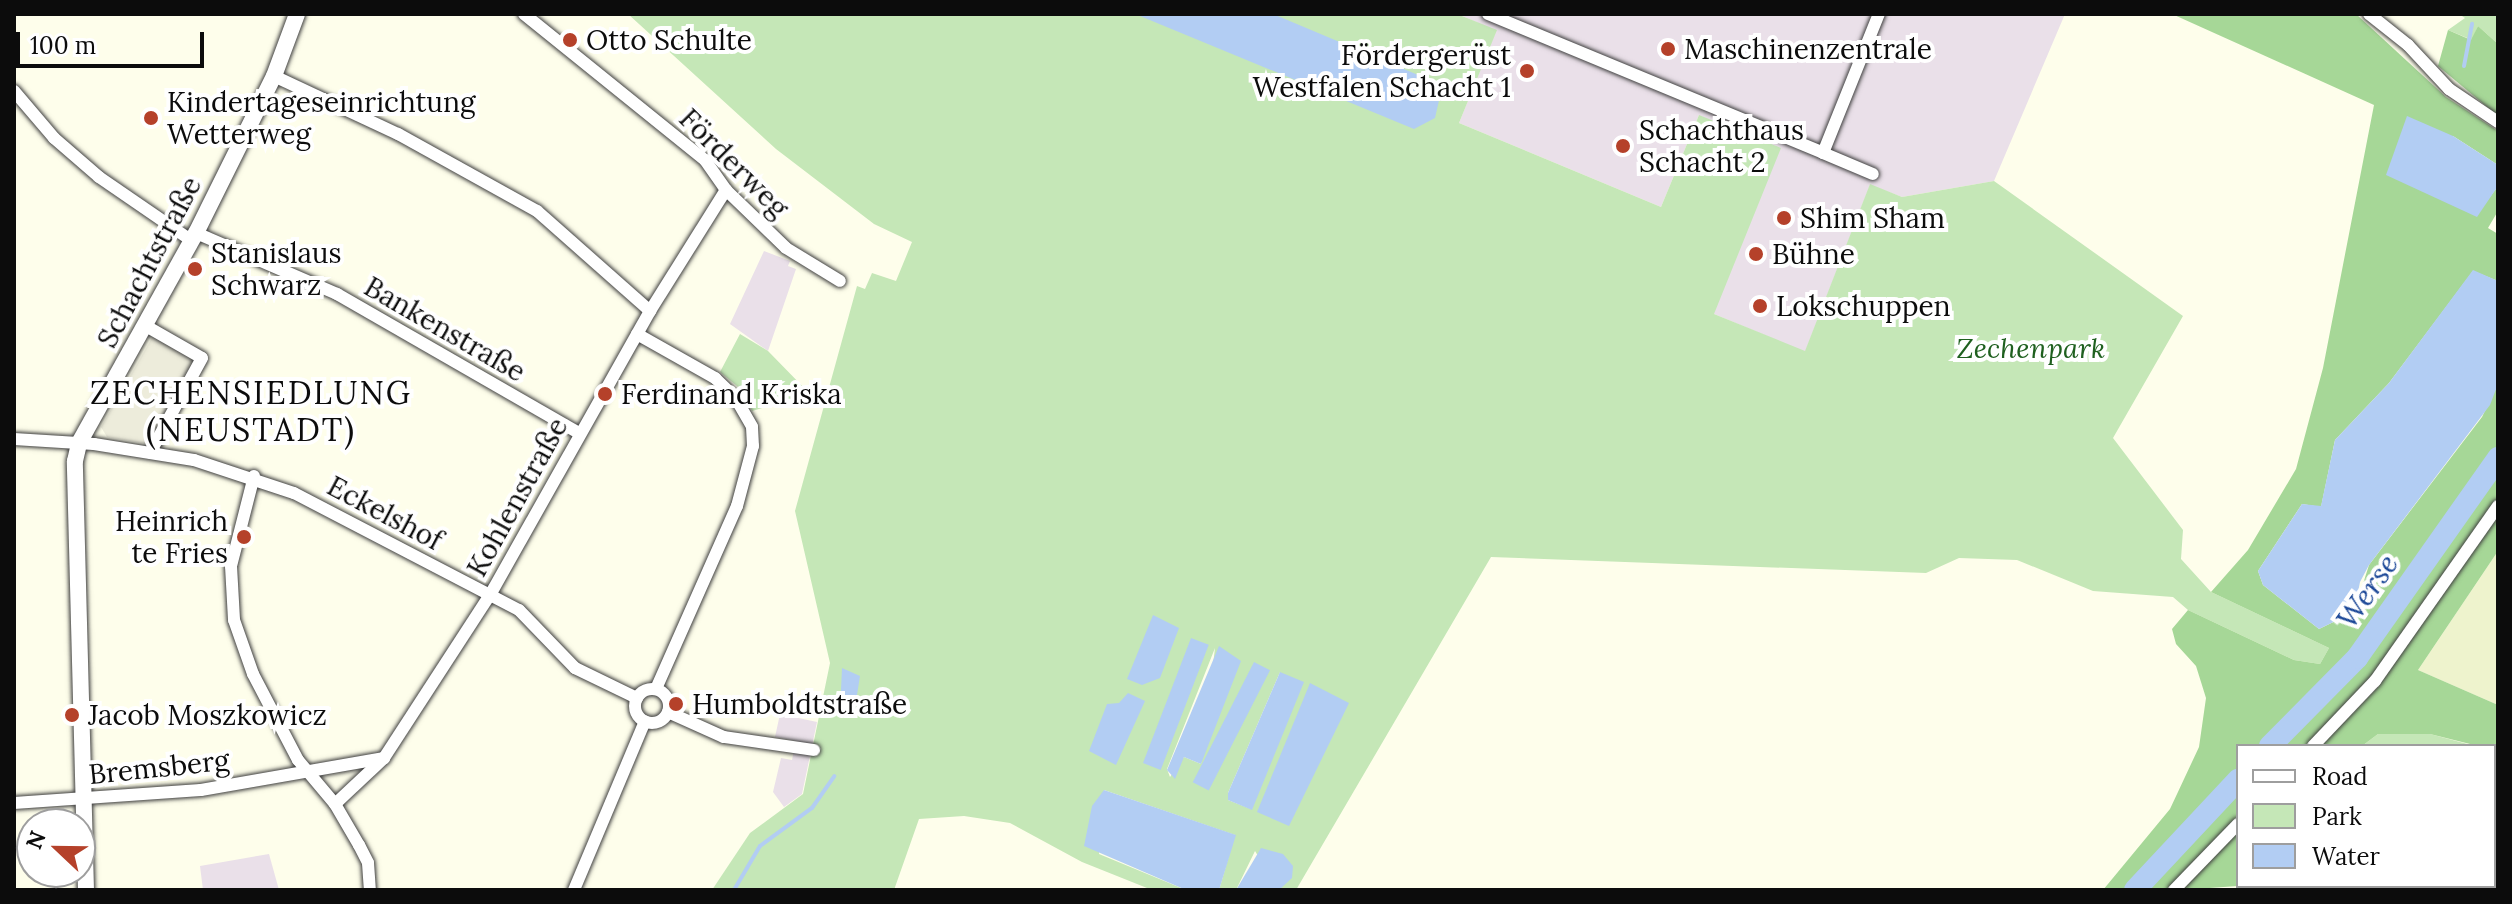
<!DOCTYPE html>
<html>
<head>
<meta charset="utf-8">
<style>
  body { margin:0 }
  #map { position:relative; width:2512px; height:904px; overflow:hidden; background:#fefeeb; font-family:Lora,serif }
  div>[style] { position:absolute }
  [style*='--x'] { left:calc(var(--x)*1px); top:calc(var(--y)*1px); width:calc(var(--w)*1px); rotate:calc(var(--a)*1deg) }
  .industrial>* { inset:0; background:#eae0e9 }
  .farmland>* { inset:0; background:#eef3cd }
  .green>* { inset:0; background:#c5e7b7 }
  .forest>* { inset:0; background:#a6d797 }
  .plaza>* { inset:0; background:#edecdb }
  .water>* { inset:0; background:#b2cdf3; transform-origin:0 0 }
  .stream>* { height:4px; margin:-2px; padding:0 2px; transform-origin:2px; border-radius:2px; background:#b2cdf3 }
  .river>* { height:22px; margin:-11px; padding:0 11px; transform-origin:11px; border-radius:11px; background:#b2cdf3 }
  .roads { filter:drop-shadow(0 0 2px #3f3f3f) drop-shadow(0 0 2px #3f3f3f) }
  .minor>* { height:12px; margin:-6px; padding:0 6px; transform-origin:6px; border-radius:6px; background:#fff }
  .minor>.ring { margin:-6px; padding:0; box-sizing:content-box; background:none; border:12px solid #fff; border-radius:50% }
  .tertiary>* { height:16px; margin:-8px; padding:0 8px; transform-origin:8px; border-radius:8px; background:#fff }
  .dots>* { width:22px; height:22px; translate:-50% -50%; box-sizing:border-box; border:4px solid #fff; border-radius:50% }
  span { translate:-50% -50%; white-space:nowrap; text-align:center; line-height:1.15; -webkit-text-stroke:8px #fff; paint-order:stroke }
  .poi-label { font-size:28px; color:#0c0c0c }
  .left { translate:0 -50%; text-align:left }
  .right { translate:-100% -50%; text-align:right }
  .street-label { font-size:28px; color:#0c0c0c }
  .park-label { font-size:28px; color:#1f601f; font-style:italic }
  .water-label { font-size:30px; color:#1b4797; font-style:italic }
  .quarter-label { font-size:32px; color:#0c0c0c; letter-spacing:2px }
  .frame { position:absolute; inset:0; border:16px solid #0c0c0c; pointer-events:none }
  .legend { position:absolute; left:2236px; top:744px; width:260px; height:144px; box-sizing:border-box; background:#fff; border:2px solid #9e9e9e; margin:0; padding:10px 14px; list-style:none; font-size:24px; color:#0c0c0c }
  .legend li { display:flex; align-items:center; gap:16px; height:40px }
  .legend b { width:40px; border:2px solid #9e9e9e }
  .north { position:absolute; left:16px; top:808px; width:80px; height:80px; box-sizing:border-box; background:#fff; border:2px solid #9e9e9e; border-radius:50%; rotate:292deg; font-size:22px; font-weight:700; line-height:32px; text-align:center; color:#0c0c0c }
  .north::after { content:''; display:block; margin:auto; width:28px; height:36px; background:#b5412a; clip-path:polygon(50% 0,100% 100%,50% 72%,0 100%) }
  .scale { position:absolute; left:16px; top:32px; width:188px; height:36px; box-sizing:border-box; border:4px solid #0c0c0c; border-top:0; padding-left:10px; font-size:24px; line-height:28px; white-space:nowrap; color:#0c0c0c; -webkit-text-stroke:6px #fff; paint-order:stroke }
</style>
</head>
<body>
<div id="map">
  <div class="industrial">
    <i style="clip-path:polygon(1458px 14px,2065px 14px,1994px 181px,1902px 197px,1870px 185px,1805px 352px,1714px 314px,1699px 115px,1661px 207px,1459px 123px,1496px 31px)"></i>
    <i style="clip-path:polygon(764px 251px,790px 261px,788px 266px,796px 269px,768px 351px,730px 324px)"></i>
    <i style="clip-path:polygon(780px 714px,817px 722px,802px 794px,784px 807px,773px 792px,781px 758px,792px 760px,796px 741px,775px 737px)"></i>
    <i style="clip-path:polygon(269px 854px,279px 890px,203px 890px,200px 866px)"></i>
  </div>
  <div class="farmland">
    <i style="clip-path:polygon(2498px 551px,2498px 705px,2418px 670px)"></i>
    <i style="clip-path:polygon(2498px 796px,2498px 890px,2356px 890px,2494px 886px)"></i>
  </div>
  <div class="green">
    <i style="clip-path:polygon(evenodd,628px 14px,1457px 14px,1497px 30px,1459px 123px,1661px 207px,1699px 115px,1781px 148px,1714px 314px,1805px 351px,1870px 184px,1902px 197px,1994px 181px,2183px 316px,2113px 438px,2183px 530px,2181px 559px,2211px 592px,2329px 648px,2320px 664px,2294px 660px,2188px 610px,2173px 597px,2093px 591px,2017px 560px,1959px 558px,1926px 573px,1491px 557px,1296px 890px,1279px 890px,1255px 851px,1236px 890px,1219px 890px,1235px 835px,1104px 790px,1099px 854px,1186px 890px,1152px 890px,1082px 862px,1010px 823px,964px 816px,919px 819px,894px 890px,712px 890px,750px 833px,803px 794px,830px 663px,795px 511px,857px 286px,865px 289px,872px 273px,896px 281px,912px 242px,874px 224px,776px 149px,628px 14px,1215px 648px,1201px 764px,1184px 757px,1170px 777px,1167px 769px,1215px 648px,628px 14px,1280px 672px,1252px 809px,1251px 809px,1228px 800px,1228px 793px,1280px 672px)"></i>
    <i style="clip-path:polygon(2459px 14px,2498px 14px,2498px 44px,2478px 26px,2472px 40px,2448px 30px,2465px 18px)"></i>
    <i style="clip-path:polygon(740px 334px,768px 351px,810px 394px,752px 411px,743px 391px,720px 372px)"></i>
    <i style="clip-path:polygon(2378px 734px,2430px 734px,2475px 746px,2362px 746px)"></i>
  </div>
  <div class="forest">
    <i style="clip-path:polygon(2172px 14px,2356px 14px,2446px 97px,2498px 131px,2498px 165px,2453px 136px,2476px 216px,2498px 186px,2498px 211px,2488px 228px,2498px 234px,2498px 281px,2473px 271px,2389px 383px,2335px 440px,2321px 507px,2302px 504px,2258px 571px,2263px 585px,2319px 629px,2354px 612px,2369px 565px,2482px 417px,2498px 384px,2498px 499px,2374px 675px,2306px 746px,2238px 746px,2238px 817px,2191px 866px,2166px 890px,2103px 890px,2170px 809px,2199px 747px,2206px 698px,2196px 666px,2176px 644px,2172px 629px,2188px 610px,2294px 660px,2320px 664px,2329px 648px,2211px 592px,2248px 550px,2296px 469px,2323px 368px,2374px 105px)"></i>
    <i style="clip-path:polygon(2478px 26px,2498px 44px,2498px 116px,2438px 66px,2448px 30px,2471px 40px)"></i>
    <i style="clip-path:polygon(2498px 515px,2498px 551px,2418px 670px,2498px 705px,2498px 751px,2430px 734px,2378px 734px,2362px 746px,2321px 746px,2378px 687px)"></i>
    <i style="clip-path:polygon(2238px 831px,2238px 886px,2181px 890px)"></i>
  </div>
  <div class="plaza">
    <i style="clip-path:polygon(153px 336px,195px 360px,148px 444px,107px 437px,101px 427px)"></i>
  </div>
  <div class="water">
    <i style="clip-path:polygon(1273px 14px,1430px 80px,1440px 96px,1435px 118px,1414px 129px,1140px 16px)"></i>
    <i style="clip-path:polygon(2407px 116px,2453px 136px,2498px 165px,2498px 186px,2477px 217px,2386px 175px)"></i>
    <i style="clip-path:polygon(2473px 270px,2498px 281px,2498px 384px,2490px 405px,2369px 565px,2360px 582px,2354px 612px,2319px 629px,2263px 585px,2258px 571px,2302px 504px,2321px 506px,2335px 440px,2389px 383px)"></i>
    <i style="clip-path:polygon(1153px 615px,1179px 628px,1160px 678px,1142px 685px,1127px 679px)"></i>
    <i style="left:1191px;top:638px;width:19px;height:134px;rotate:21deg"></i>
    <i style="clip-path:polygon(1219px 646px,1241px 661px,1201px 764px,1184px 757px,1175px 779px,1167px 770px)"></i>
    <i style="left:1254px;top:662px;width:18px;height:135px;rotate:27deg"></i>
    <i style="clip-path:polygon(842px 668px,860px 676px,854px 714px,840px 712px)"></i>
    <i style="clip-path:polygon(1280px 672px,1304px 682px,1252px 810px,1228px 800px,1228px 793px)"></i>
    <i style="clip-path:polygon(1310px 683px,1349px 703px,1289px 826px,1257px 812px)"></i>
    <i style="clip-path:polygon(1128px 693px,1145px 701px,1116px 765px,1089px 751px,1107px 704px,1119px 703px)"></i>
    <i style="clip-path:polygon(1104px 790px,1236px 835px,1219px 890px,1186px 890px,1084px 846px,1092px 806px)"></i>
    <i style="clip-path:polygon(1261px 848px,1283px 854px,1293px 866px,1292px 878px,1279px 890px,1236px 890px)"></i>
  </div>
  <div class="stream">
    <i style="--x:2464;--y:66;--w:43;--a:-79.2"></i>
    <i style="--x:734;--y:890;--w:51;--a:-59.4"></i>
    <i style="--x:760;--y:846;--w:64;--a:-36.2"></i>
    <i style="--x:812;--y:808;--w:39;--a:-55"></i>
  </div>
  <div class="river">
    <i style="--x:2270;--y:746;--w:124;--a:-45.3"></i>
    <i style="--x:2357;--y:658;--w:245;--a:-54.8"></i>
    <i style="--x:2135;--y:890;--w:151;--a:-46.9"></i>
  </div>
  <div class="roads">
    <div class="minor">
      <i style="--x:524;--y:14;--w:233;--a:38.9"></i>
      <i style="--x:705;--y:160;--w:37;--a:55"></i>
      <i style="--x:726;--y:190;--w:83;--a:44"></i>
      <i style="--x:786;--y:248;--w:63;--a:31.4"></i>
      <i style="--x:1488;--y:14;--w:363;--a:22.5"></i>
      <i style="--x:1823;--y:153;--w:150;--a:-68.1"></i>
      <i style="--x:2369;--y:14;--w:50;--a:38.5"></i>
      <i style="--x:2408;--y:45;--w:60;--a:47"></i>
      <i style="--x:2449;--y:89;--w:59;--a:34"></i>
      <i style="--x:274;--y:76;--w:137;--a:25.1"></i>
      <i style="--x:398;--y:134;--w:159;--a:29"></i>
      <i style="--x:537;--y:211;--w:151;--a:41.5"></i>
      <i style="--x:14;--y:91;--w:62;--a:49.6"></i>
      <i style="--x:54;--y:138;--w:60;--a:40.9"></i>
      <i style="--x:99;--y:177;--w:113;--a:34.5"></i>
      <i style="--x:1823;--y:153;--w:54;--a:22.8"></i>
      <i style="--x:196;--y:233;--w:154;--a:23.4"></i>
      <i style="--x:337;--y:294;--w:279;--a:29.9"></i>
      <i style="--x:146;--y:326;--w:64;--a:29.7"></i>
      <i style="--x:202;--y:358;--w:108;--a:118.7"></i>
      <i style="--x:637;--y:334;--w:90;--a:29.4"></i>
      <i style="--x:715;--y:378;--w:28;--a:44"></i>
      <i style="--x:735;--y:397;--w:34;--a:60"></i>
      <i style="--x:752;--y:427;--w:19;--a:87"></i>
      <i style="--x:753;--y:446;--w:62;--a:104.9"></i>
      <i style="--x:737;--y:506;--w:200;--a:113.9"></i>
      <i style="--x:14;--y:439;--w:80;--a:3.6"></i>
      <i style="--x:94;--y:444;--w:101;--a:9.1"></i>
      <i style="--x:194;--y:460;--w:105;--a:18.3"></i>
      <i style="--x:294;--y:493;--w:254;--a:27.5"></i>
      <i style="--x:519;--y:610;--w:81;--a:46"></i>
      <i style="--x:575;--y:668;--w:69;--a:25.8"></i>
      <i style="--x:254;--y:476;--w:93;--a:104.3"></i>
      <i style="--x:231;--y:566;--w:54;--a:86.8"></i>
      <i style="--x:234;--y:620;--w:57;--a:70.6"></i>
      <i style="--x:253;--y:674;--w:97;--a:62.4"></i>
      <i style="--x:298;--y:760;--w:57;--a:49.9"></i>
      <i style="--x:335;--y:804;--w:48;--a:59.7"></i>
      <i style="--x:359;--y:845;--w:20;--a:63"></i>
      <i style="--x:368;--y:863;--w:27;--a:86"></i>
      <i class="ring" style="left:635px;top:689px;width:22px;height:22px"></i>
      <i style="--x:668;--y:712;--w:61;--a:24.1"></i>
      <i style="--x:724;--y:737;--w:91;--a:8.2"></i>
      <i style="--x:2313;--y:746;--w:90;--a:-46.4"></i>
      <i style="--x:2375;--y:681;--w:214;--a:-54.9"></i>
      <i style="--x:14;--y:803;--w:187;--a:-4"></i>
      <i style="--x:201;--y:790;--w:186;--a:-9.9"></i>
      <i style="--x:384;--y:758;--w:194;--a:-57"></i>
      <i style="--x:490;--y:595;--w:326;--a:-60.6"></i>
      <i style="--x:650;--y:311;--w:143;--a:-57.9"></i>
      <i style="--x:335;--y:804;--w:67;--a:-43.2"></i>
      <i style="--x:574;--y:890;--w:183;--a:-67.2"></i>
      <i style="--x:2174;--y:890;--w:92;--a:-45.9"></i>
    </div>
    <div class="tertiary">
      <i style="--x:86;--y:890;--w:429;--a:-91.5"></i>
      <i style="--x:75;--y:461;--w:18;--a:-77"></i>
      <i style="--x:79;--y:443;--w:240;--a:-60.9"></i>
      <i style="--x:196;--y:233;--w:175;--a:-63.6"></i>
      <i style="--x:274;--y:76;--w:66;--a:-69.6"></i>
    </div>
  </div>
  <div class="dots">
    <i style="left:570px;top:40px;background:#b5412a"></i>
    <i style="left:1668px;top:49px;background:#b5412a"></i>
    <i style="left:1527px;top:71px;background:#b5412a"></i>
    <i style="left:151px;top:118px;background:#b5412a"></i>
    <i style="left:1623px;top:146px;background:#b5412a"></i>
    <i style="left:1784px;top:218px;background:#b5412a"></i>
    <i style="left:1756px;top:254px;background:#b5412a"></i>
    <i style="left:195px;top:269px;background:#b5412a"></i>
    <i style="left:1760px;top:306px;background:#b5412a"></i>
    <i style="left:605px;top:394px;background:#b5412a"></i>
    <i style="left:244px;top:537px;background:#b5412a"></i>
    <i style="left:676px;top:704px;background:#b5412a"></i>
    <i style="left:72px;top:715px;background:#b5412a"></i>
  </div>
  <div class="poi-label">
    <span class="left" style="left:586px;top:40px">Otto Schulte</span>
    <span class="left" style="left:1684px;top:49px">Maschinenzentrale</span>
    <span class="right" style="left:1511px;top:71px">Fördergerüst<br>Westfalen Schacht 1</span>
    <span class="left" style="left:167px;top:118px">Kindertageseinrichtung<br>Wetterweg</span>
    <span class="left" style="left:1639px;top:146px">Schachthaus<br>Schacht 2</span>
    <span class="left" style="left:1800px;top:218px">Shim Sham</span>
    <span class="left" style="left:211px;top:269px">Stanislaus<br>Schwarz</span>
    <span class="left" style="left:1772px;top:254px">Bühne</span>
    <span class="left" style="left:1776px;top:306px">Lokschuppen</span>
    <span class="left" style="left:621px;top:394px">Ferdinand Kriska</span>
    <span class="right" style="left:228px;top:537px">Heinrich<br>te Fries</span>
    <span class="left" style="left:692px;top:704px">Humboldtstraße</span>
    <span class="left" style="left:88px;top:715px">Jacob Moszkowicz</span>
  </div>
  <div class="street-label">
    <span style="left:734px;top:163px;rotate:45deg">Förderweg</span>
    <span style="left:149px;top:262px;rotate:-62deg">Schachtstraße</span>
    <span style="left:445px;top:329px;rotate:30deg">Bankenstraße</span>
    <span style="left:517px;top:497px;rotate:-61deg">Kohlenstraße</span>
    <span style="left:385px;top:513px;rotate:28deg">Eckelshof</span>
    <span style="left:159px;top:767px;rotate:-6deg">Bremsberg</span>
  </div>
  <div class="park-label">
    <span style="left:2031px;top:348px">Zechenpark</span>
  </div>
  <div class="water-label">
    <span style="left:2367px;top:591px;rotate:-55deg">Werse</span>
  </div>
  <div class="quarter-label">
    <span style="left:251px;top:412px">ZECHENSIEDLUNG<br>(NEUSTADT)</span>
  </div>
  <div class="frame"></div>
  <ul class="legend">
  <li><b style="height:10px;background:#fff"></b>Road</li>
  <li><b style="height:22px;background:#c5e7b7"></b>Park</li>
  <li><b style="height:22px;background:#b2cdf3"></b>Water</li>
  </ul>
  <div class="north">N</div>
  <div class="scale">100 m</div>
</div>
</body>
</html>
